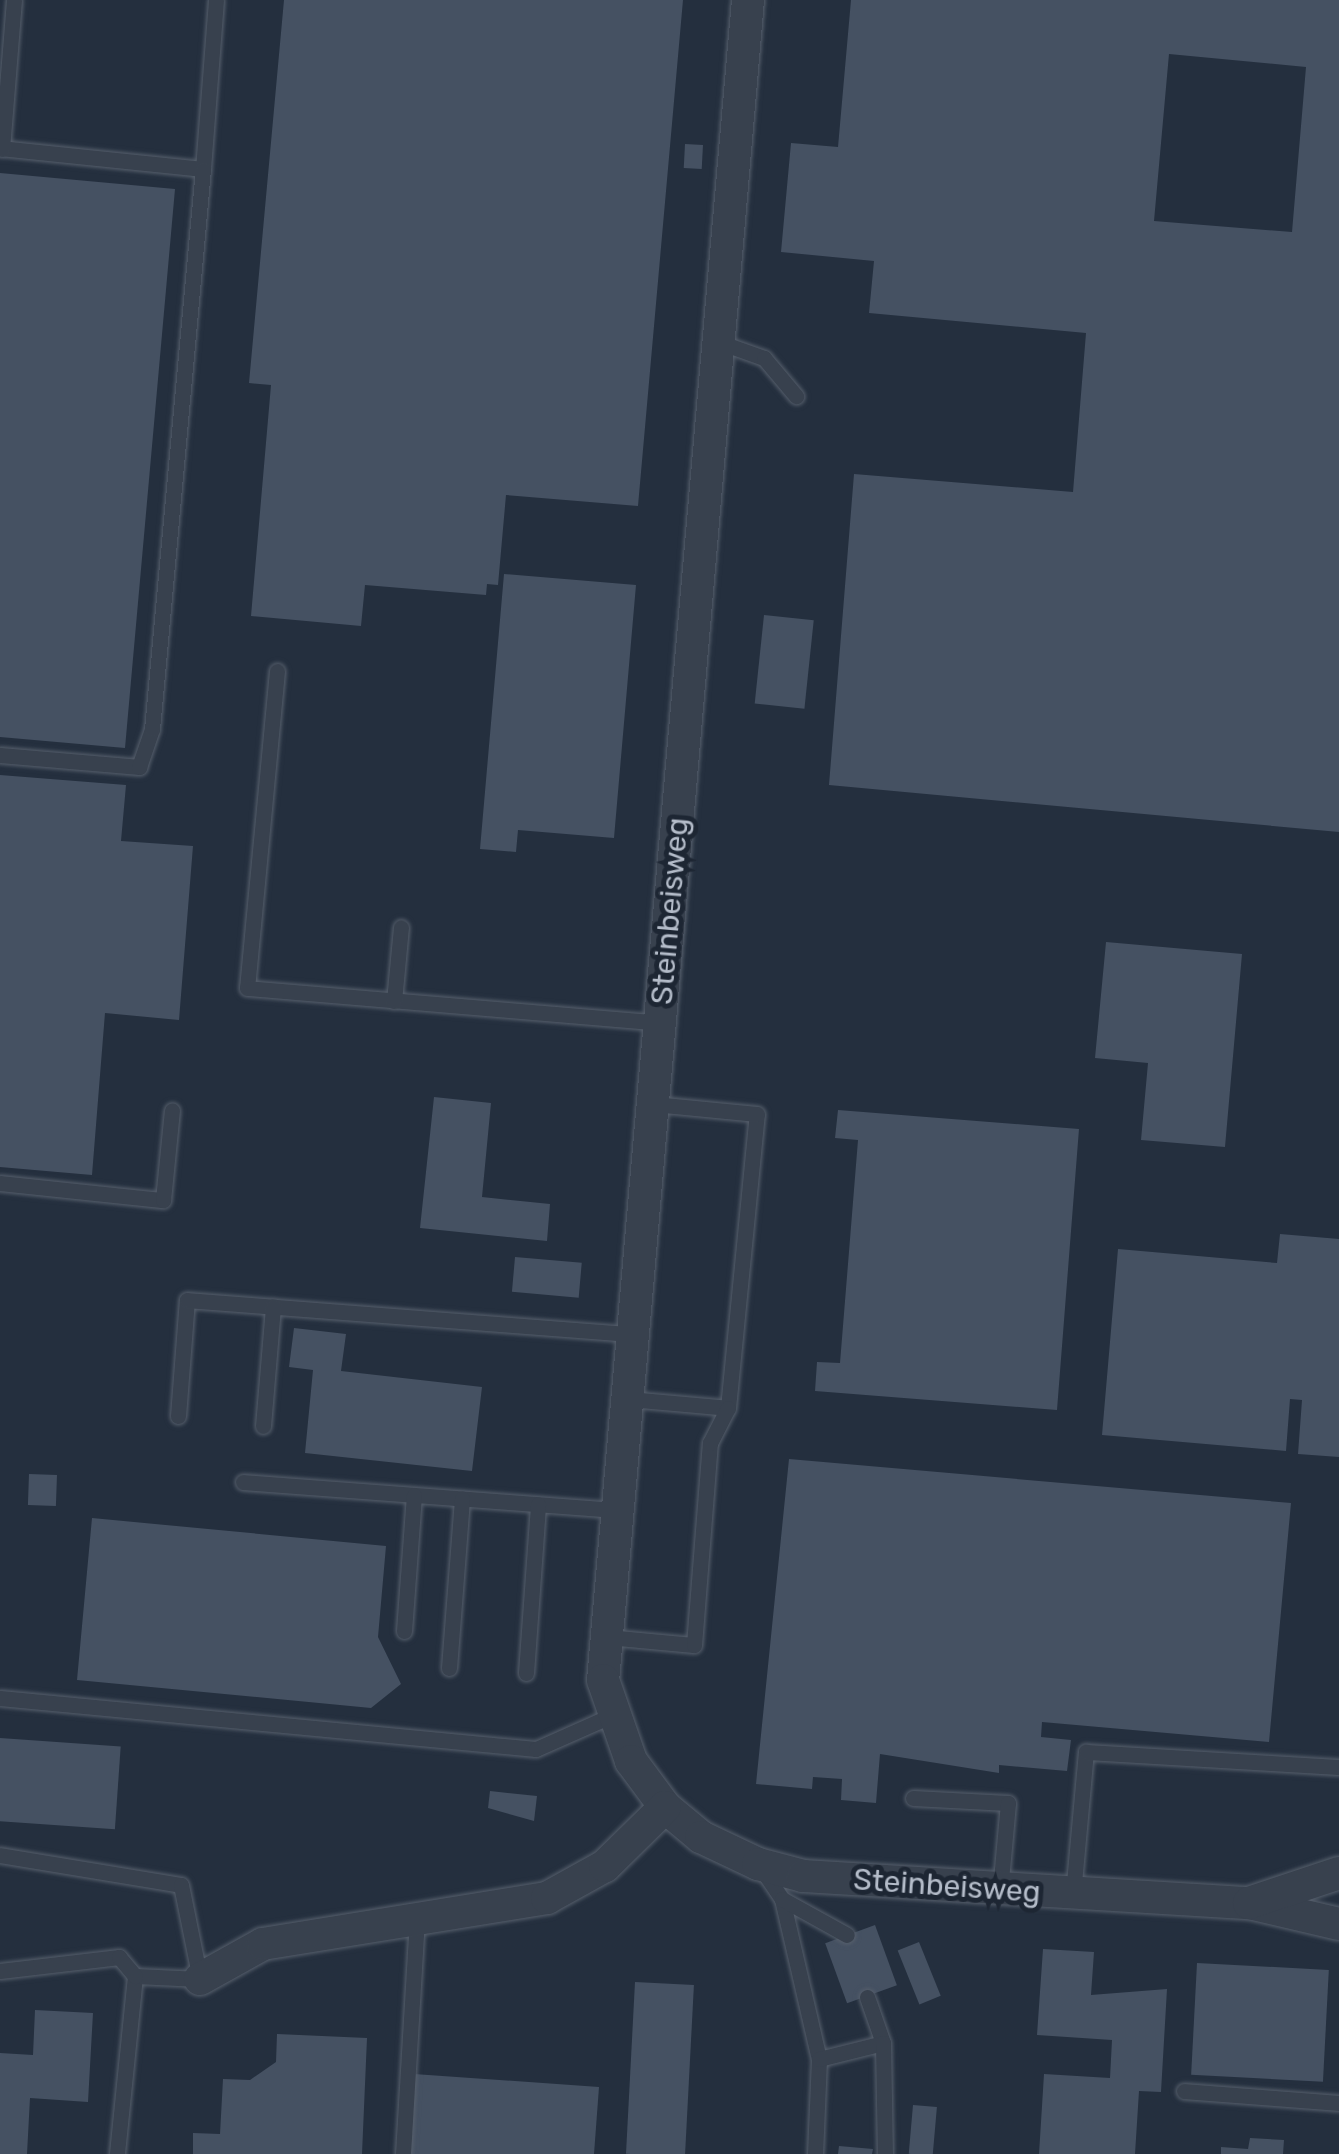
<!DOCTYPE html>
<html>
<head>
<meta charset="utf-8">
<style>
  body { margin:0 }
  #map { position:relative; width:1339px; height:2154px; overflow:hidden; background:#242f3e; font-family:Rubik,sans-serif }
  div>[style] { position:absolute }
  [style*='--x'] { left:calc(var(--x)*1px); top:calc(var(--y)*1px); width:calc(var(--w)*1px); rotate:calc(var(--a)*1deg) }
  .building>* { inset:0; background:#455162; transform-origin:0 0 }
  .roads { filter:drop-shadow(0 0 2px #565f6c) drop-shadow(0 0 2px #565f6c) }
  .service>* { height:15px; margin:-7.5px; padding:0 7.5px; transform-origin:7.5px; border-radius:7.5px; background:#38414e }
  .minor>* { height:32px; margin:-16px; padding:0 16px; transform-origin:16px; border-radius:16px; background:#38414e }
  span { translate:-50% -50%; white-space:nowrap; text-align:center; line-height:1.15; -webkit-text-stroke:10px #1d2633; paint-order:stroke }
  .street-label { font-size:30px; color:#b4bcc9 }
</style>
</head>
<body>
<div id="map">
  <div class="building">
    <i style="clip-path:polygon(284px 0,683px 0,638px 506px,506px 495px,498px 585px,487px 584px,486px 595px,365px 585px,361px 626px,251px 616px,271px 385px,249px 383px)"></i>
    <i style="clip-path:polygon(evenodd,851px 0,1339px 0,1339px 832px,829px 785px,854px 474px,1073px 492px,1086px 333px,869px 313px,874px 261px,781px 252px,791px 143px,838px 147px,851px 0,1169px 54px,1306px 67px,1292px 232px,1154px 221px,1169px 54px)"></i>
    <i style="left:685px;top:144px;width:18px;height:24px;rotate:3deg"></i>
    <i style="clip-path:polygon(0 173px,175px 189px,125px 748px,0 737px)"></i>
    <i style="clip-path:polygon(504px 574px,636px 585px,614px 838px,518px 830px,516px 852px,480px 849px)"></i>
    <i style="left:764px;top:615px;width:50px;height:89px;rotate:6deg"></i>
    <i style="clip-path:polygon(0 775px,126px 785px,121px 841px,193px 846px,179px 1020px,105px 1013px,92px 1175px,0 1167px)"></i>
    <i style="clip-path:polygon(1106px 942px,1242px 954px,1225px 1147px,1141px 1140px,1148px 1063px,1095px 1058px)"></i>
    <i style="clip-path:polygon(434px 1097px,491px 1103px,482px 1197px,550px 1204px,547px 1241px,420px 1228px)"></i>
    <i style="clip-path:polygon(838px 1110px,1079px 1129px,1057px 1410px,815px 1391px,817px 1362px,840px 1363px,858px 1140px,835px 1138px)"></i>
    <i style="clip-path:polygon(1280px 1234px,1339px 1239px,1339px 1457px,1298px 1454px,1302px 1400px,1290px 1399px,1286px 1451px,1102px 1435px,1118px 1249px,1277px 1263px)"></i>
    <i style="left:515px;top:1257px;width:67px;height:35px;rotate:5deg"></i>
    <i style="clip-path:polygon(294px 1328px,346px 1334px,341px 1371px,482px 1387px,472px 1471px,305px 1453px,313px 1370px,289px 1367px)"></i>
    <i style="clip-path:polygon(789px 1459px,1291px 1503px,1269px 1742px,1042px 1722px,1041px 1737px,1071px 1740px,1067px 1771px,999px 1765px,999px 1773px,880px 1754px,876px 1803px,841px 1800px,842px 1779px,813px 1777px,812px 1789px,756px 1784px)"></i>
    <i style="left:29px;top:1474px;width:28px;height:31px;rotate:2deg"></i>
    <i style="clip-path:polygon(92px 1518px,386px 1546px,378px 1637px,401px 1684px,371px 1708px,77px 1680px)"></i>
    <i style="left:0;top:1738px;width:121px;height:83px;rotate:4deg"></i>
    <i style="clip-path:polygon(490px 1791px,537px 1796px,534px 1821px,488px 1808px)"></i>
    <i style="left:875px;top:1925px;width:64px;height:53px;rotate:70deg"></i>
    <i style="left:919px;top:1942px;width:58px;height:23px;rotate:68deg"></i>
    <i style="clip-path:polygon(1043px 1949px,1094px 1952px,1091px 1995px,1167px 1989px,1161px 2092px,1139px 2091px,1135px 2154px,1039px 2154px,1044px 2074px,1110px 2078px,1112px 2040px,1037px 2035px)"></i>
    <i style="left:1197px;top:1963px;width:132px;height:112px;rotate:3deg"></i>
    <i style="left:635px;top:1982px;width:59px;height:172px;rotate:3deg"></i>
    <i style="clip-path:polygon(35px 2010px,93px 2013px,88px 2102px,30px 2098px,27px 2154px,0 2154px,0 2053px,33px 2055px)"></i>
    <i style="clip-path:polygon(277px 2034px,367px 2038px,362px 2154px,193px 2154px,193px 2133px,220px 2134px,223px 2079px,250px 2080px,276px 2062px)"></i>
    <i style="clip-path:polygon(414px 2074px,599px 2087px,594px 2154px,409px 2154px)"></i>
    <i style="left:913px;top:2105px;width:24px;height:49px;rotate:5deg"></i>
    <i style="clip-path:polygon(1250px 2138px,1284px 2140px,1283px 2154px,1221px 2154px,1221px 2147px,1248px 2149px)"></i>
    <i style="clip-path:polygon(839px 2146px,873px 2149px,872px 2154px,838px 2154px)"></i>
  </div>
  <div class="roads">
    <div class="service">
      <i style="--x:0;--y:148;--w:204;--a:5.9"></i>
      <i style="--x:203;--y:169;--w:169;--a:-85.6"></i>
      <i style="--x:2;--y:149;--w:149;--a:-85.4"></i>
      <i style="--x:719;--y:342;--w:48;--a:19.6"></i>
      <i style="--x:764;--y:358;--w:50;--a:49.9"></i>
      <i style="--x:277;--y:671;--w:318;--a:95.4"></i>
      <i style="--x:247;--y:988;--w:416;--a:4.8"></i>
      <i style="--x:0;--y:755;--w:140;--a:4.9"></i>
      <i style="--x:139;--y:767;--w:40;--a:-71.1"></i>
      <i style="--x:152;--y:729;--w:562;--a:-84.8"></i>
      <i style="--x:394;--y:1001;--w:74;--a:-84.6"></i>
      <i style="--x:0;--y:1183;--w:164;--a:6"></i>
      <i style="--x:163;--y:1200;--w:90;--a:-84.3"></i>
      <i style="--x:628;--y:1399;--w:100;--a:5.1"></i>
      <i style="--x:728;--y:1408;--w:295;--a:-84.4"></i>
      <i style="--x:757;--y:1114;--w:104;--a:-174.5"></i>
      <i style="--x:178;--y:1416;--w:116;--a:-85.6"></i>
      <i style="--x:187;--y:1300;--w:447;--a:4.4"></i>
      <i style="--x:263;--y:1426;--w:120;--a:-85.2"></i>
      <i style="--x:243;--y:1482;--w:376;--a:4.3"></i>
      <i style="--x:404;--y:1631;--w:136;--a:-85.8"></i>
      <i style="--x:607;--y:1637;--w:87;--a:5.3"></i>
      <i style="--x:694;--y:1645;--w:203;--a:-85.5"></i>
      <i style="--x:710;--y:1443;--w:39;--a:-63"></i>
      <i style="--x:449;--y:1668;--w:170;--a:-85.6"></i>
      <i style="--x:526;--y:1673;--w:169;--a:-85.9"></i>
      <i style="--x:0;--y:1698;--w:538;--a:5.44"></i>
      <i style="--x:536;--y:1749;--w:86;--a:-23.9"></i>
      <i style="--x:913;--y:1798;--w:95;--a:3"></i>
      <i style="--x:1008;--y:1803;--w:88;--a:95.2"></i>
      <i style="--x:0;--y:1855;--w:183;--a:9.4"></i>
      <i style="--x:181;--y:1885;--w:96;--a:78.6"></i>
      <i style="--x:200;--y:1979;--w:65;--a:-177.4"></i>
      <i style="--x:135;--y:1976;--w:179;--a:95.8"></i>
      <i style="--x:761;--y:1868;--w:37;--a:56"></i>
      <i style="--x:782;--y:1899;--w:164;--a:77"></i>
      <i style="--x:819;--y:2059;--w:95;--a:92.4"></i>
      <i style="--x:1073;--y:1894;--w:143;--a:-84.8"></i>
      <i style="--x:1086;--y:1752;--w:253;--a:3.4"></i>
      <i style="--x:782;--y:1899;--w:74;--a:29"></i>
      <i style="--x:0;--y:1971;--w:120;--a:-6.7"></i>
      <i style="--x:119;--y:1957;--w:25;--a:50"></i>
      <i style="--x:867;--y:1997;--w:49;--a:70.8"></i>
      <i style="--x:819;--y:2059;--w:66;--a:-14"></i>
      <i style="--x:883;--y:2043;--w:111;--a:89"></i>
      <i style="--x:1184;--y:2091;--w:155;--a:4.4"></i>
      <i style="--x:403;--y:2154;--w:233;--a:-86.6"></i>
    </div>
    <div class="minor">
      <i style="--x:748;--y:0;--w:1686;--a:94.93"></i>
      <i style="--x:603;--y:1680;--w:86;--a:70.9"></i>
      <i style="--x:631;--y:1761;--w:57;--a:53.5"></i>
      <i style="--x:665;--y:1807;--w:47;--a:39.8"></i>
      <i style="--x:701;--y:1837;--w:63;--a:25.3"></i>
      <i style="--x:758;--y:1864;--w:47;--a:14.9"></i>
      <i style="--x:803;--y:1876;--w:447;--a:3.5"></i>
      <i style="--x:1249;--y:1903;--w:92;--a:13.1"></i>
      <i style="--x:1249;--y:1903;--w:95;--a:-18.4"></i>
      <i style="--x:200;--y:1979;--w:72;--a:-29.1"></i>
      <i style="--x:263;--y:1944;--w:288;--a:-9.2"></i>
      <i style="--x:547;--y:1898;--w:66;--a:-28.9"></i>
      <i style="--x:605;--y:1866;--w:84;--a:-44.5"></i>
    </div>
  </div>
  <div class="street-label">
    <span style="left:670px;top:911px;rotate:-85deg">Steinbeisweg</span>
    <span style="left:947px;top:1886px;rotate:4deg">Steinbeisweg</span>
  </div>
</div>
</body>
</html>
